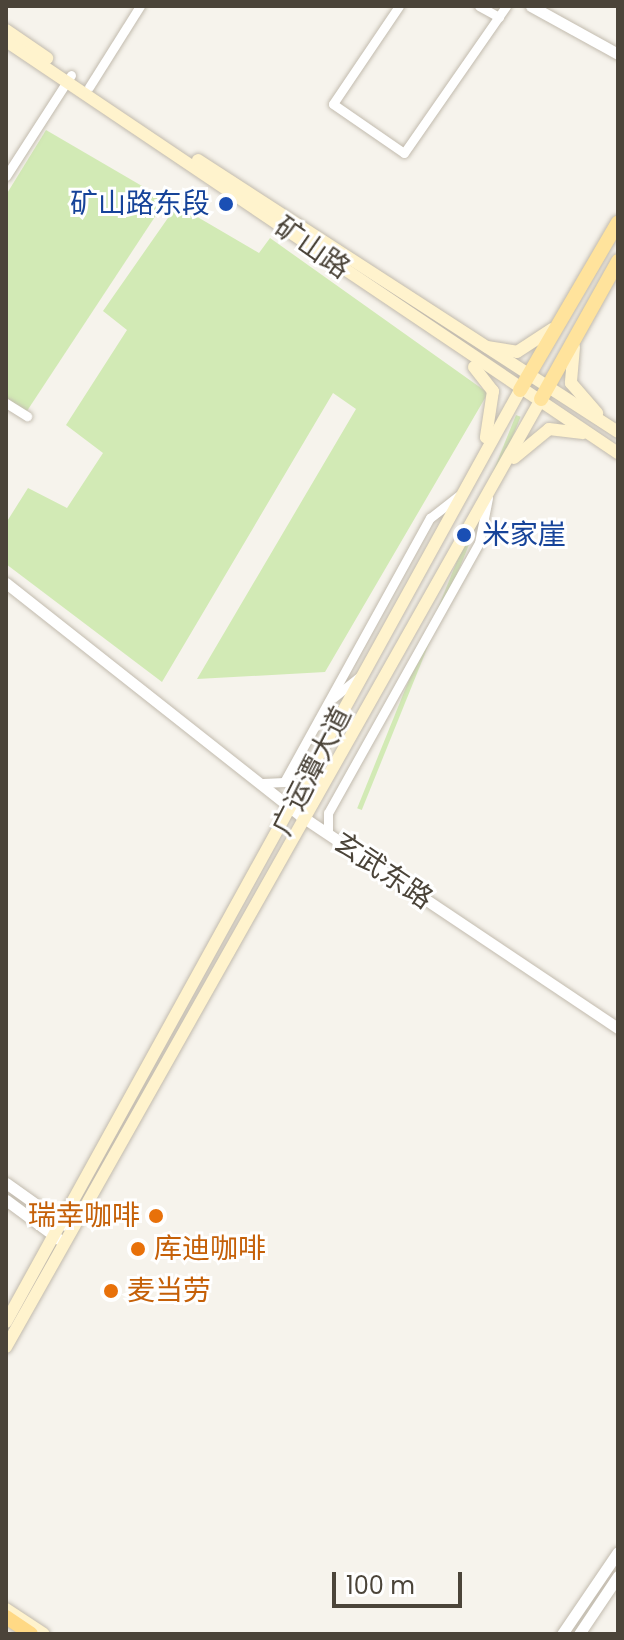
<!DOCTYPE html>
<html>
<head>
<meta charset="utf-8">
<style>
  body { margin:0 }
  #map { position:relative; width:624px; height:1640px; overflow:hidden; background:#f6f3ec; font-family:Poppins,"Noto Sans SC",sans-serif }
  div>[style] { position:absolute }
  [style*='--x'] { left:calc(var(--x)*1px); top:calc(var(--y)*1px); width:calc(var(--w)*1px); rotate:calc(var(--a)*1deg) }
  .green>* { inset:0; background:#d2eab5; transform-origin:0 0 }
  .roads { filter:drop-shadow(0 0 2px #c2bbae) drop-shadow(0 0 2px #c2bbae) }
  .minor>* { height:9px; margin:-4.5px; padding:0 4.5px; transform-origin:4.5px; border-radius:4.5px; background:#fff }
  .tertiary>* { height:11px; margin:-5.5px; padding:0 5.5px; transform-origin:5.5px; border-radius:5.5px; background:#fff }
  .secondary>* { height:12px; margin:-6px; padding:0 6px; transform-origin:6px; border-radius:6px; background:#fff3cd }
  .primary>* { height:14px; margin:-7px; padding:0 7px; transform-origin:7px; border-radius:7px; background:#ffe39c }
  .trunk>* { height:14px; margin:-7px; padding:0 7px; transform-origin:7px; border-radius:7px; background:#ffd985 }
  .dots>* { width:22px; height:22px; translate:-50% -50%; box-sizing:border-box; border:4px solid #fff; border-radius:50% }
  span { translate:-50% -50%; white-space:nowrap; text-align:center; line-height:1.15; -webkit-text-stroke:6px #fff; paint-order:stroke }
  .transit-label { font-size:28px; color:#164399 }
  .right { translate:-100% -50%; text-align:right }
  .left { translate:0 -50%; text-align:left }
  .street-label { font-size:28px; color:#4b4439 }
  .food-label { font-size:28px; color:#c56008 }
  .frame { position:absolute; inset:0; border:8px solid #4b4439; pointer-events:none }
  .scale { position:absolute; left:332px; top:1572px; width:130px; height:36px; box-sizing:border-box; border:4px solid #4b4439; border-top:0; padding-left:10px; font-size:24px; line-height:28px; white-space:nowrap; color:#4b4439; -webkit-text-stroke:6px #fff; paint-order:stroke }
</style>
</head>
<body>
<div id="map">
  <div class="green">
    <i style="clip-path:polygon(46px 130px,166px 200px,25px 414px,6px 403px,6px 195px)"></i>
    <i style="clip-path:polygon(177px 205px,259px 253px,270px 238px,488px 393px,325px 672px,197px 679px,356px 409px,333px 393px,162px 682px,6px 564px,6px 523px,28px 488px,67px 508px,103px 453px,66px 425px,127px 330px,103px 311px)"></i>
    <i style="left:516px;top:415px;width:5px;height:424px;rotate:22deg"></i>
  </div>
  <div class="roads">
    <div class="minor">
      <i style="--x:399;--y:6;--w:118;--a:124"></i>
      <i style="--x:333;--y:104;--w:86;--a:34.6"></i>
      <i style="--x:404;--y:153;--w:179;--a:-55.2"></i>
      <i style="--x:479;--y:6;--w:23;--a:29"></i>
      <i style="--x:89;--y:87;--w:96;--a:-57.8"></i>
      <i style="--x:6;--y:176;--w:120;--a:-57.2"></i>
      <i style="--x:6;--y:403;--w:25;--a:32"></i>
      <i style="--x:333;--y:698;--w:33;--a:-39"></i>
      <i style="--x:263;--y:783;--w:21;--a:-3"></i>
      <i style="--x:284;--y:782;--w:302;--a:-61.1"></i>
      <i style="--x:430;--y:518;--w:36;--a:-38"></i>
      <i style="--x:328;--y:833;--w:20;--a:-90"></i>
      <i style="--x:328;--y:813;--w:309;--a:-60.8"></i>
      <i style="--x:479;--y:543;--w:46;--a:-78.7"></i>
    </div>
    <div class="tertiary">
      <i style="--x:531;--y:6;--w:99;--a:28.9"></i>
      <i style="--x:6;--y:583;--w:376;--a:38.3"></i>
      <i style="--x:301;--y:816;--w:381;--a:33.8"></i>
      <i style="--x:6;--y:1183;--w:72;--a:35.4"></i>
      <i style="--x:6;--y:1200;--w:67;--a:36.5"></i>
      <i style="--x:562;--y:1634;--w:99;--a:-55.7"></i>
      <i style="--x:579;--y:1634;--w:70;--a:-56.1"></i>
    </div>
    <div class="secondary">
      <i style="--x:6;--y:30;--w:50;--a:34.3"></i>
      <i style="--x:6;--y:41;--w:738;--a:33.95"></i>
      <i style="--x:198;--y:160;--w:500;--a:32.93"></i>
      <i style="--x:487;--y:347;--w:30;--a:9"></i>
      <i style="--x:517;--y:352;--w:42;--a:-33.3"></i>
      <i style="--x:574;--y:347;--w:36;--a:95"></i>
      <i style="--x:571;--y:383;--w:40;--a:49"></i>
      <i style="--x:474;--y:367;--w:31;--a:52"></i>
      <i style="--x:493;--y:391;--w:47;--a:98.7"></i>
      <i style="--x:514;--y:458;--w:45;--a:-39.6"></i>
      <i style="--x:549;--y:429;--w:34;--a:7"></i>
      <i style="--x:6;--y:1322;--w:1064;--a:-61.12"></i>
      <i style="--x:6;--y:1347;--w:1089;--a:-60.56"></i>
      <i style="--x:6;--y:1609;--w:45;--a:33.3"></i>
    </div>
    <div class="primary">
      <i style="--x:520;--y:390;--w:194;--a:-59.7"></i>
      <i style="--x:541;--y:399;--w:158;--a:-60.8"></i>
    </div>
    <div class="trunk">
      <i style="--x:6;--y:1617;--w:30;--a:34"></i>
    </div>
  </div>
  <div class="dots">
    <i style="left:226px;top:204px;background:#1a4fb4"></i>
    <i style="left:464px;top:535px;background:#1a4fb4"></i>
    <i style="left:156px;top:1216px;background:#e8710a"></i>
    <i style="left:138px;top:1249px;background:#e8710a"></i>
    <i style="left:111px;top:1291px;background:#e8710a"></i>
  </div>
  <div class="transit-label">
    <span class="right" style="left:210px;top:204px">矿山路东段</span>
    <span class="left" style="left:482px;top:535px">米家崖</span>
  </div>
  <div class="street-label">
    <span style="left:312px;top:248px;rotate:35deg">矿山路</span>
    <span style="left:312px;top:771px;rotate:-63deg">广运潭大道</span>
    <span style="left:383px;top:871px;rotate:34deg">玄武东路</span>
  </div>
  <div class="food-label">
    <span class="right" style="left:140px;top:1216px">瑞幸咖啡</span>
    <span class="left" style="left:154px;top:1249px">库迪咖啡</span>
    <span class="left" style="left:127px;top:1291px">麦当劳</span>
  </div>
  <div class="frame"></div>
  <div class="scale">100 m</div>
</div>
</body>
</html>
